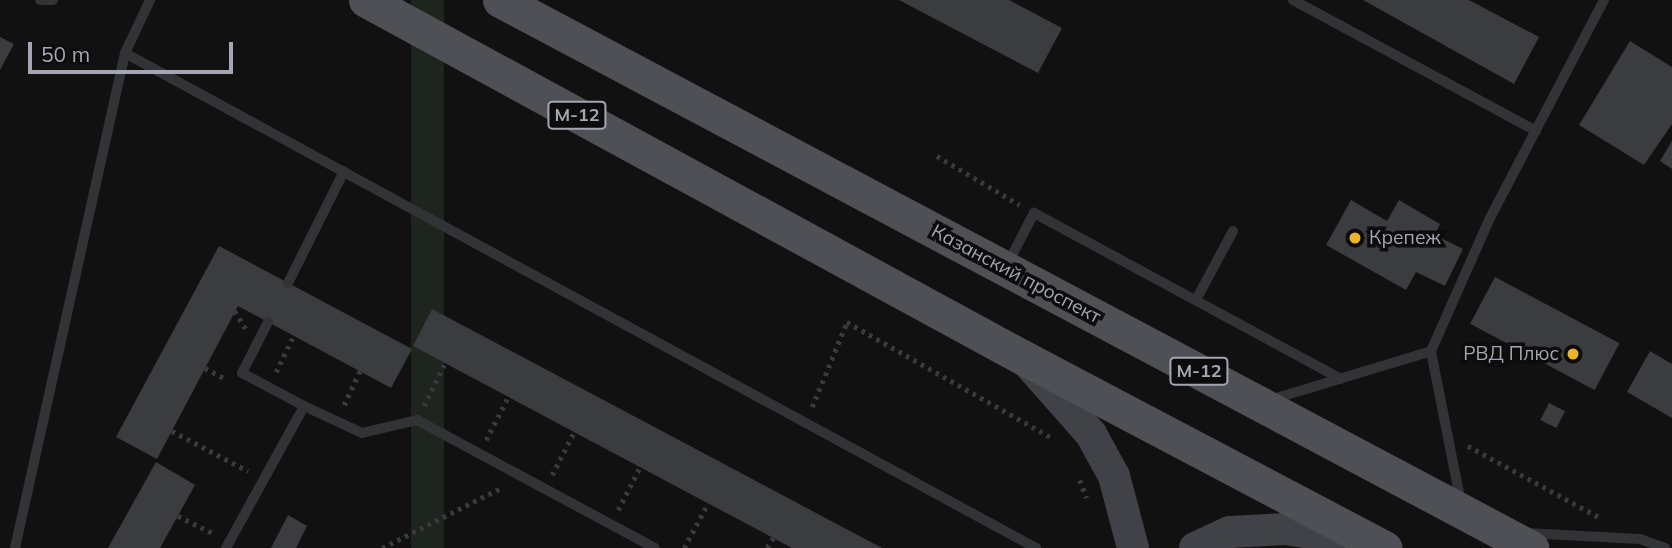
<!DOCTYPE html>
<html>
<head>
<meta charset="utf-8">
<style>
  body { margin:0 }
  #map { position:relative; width:1672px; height:548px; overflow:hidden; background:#111112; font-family:Mulish,sans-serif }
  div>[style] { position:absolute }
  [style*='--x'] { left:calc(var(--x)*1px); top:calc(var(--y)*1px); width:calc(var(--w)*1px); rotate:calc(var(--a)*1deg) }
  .green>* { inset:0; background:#1d251e; transform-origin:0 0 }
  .building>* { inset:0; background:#3b3c3f; transform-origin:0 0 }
  .path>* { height:4.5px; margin-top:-2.25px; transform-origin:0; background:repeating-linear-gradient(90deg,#383a3e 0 3.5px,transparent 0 8.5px) }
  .lane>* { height:10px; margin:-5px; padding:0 5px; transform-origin:5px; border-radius:5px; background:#323337 }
  .secondary>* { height:32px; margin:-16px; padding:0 16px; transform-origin:16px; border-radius:16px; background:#404247 }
  .primary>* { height:35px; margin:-17.5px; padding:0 17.5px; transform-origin:17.5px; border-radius:17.5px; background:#4e5056 }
  .dots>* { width:19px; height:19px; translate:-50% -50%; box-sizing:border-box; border:4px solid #0c0c0d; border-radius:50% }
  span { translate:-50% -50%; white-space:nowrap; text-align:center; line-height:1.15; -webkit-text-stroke:7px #0c0c0d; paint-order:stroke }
  .shield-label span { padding:2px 5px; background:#0c0c0d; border:2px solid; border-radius:5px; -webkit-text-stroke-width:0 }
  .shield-label { font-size:18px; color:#a2a7b3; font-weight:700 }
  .poi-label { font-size:19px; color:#a2a7b3 }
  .left { translate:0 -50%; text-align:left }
  .right { translate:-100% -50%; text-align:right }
  .street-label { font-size:19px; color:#a2a7b3 }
  .scale { position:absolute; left:28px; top:42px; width:205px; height:32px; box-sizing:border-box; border:4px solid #a2a7b3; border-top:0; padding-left:9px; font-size:21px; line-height:24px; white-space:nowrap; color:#a2a7b3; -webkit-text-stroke:5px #0c0c0d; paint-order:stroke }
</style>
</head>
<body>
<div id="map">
  <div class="green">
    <i style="left:411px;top:0;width:33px;height:1166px"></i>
  </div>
  <div class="building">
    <i style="clip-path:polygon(899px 0,1009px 0,1062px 28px,1038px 73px)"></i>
    <i style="clip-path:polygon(1363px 0,1469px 0,1539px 37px,1514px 84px)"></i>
    <i style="clip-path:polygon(0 37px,14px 44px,0 70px)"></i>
    <i style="clip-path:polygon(1630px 41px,1672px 67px,1672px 124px,1644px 165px,1579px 125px)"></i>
    <i style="clip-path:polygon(1672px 141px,1672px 169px,1660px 161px)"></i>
    <i style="clip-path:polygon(1351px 200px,1387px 221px,1399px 200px,1440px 224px,1435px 235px,1463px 249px,1445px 286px,1416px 272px,1406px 290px,1326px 245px)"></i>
    <i style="clip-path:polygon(219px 246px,412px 349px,391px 388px,238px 306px,157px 459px,116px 437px)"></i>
    <i style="left:1495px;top:277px;width:141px;height:53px;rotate:28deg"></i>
    <i style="clip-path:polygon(432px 309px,882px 548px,792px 548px,574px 432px,413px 346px)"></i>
    <i style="clip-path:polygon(1650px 351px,1672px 364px,1672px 418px,1627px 392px)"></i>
    <i style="left:1549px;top:403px;width:18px;height:19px;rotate:27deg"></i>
    <i style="clip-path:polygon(156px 462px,195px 485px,160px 548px,108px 548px)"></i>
    <i style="clip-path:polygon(288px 515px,307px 526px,296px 548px,271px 548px)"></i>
  </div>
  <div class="path">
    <i style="--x:937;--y:156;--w:96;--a:30.6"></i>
    <i style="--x:235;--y:311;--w:21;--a:59"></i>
    <i style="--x:205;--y:368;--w:24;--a:28"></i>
    <i style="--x:276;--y:372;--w:41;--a:-64.1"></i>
    <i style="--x:344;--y:405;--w:38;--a:-65"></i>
    <i style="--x:424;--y:406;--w:48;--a:-64"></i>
    <i style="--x:812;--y:407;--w:92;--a:-67.6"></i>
    <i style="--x:847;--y:322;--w:238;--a:29.5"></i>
    <i style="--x:172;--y:431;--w:86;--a:27.8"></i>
    <i style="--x:486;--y:440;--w:48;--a:-62.9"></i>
    <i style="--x:1468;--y:446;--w:149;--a:28.5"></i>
    <i style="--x:552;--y:475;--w:48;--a:-62.9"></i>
    <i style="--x:1080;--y:480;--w:19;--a:69"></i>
    <i style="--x:618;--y:510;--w:48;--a:-62.9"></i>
    <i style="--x:178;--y:516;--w:41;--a:25.9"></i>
    <i style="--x:382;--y:548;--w:136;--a:-26.8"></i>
    <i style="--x:684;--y:548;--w:51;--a:-61.9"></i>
    <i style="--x:767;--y:548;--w:12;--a:-59"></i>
  </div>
  <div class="lane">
    <i style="--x:40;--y:0;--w:13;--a:0"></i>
    <i style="--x:1293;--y:0;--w:276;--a:28.3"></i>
    <i style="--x:125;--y:53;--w:59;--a:-64.7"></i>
    <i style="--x:1007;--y:265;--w:59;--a:-62.6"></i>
    <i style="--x:1034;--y:213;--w:349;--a:28.4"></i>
    <i style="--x:288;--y:283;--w:125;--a:-63.4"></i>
    <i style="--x:1197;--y:298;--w:76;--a:-61.8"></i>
    <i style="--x:268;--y:322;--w:57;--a:117"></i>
    <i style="--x:242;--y:373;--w:70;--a:28"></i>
    <i style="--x:1270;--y:400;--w:168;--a:-16.9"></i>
    <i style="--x:1461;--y:503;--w:155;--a:-101.2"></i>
    <i style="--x:1431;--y:351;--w:145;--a:-66.1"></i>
    <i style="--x:1490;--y:218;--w:246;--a:-62.4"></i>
    <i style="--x:1526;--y:533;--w:114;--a:3"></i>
    <i style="--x:1640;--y:539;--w:27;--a:20"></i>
    <i style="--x:15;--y:548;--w:507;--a:-77.47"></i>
    <i style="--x:125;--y:53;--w:1037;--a:28.52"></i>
    <i style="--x:226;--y:548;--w:162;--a:-61.2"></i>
    <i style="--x:304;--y:406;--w:64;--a:25"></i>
    <i style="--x:362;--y:433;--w:57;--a:-13.3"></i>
    <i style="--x:417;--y:420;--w:270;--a:28.3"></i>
  </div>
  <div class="secondary">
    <i style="--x:1028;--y:363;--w:95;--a:48.4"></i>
    <i style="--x:1091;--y:434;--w:48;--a:61.3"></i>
    <i style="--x:1114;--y:476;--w:74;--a:75.2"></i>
    <i style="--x:1195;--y:548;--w:38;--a:-25"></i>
    <i style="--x:1230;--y:532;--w:55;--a:-3.1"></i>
    <i style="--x:1285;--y:529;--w:80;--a:8.6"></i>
  </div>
  <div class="primary">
    <i style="--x:366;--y:0;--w:747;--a:28.56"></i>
    <i style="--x:1022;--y:357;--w:410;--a:27.8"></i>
    <i style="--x:500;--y:0;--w:1168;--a:27.99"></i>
  </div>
  <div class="dots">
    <i style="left:1355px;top:238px;background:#eeb32d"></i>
    <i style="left:1573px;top:354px;background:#eeb32d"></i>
  </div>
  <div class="shield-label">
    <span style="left:577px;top:115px">М-12</span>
    <span style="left:1199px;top:371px">М-12</span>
  </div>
  <div class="poi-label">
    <span class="left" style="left:1369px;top:238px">Крепеж</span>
    <span class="right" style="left:1559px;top:354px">РВД Плюс</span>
  </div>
  <div class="street-label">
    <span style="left:1016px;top:274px;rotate:28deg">Казанский проспект</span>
  </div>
  <div class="scale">50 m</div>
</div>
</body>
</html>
